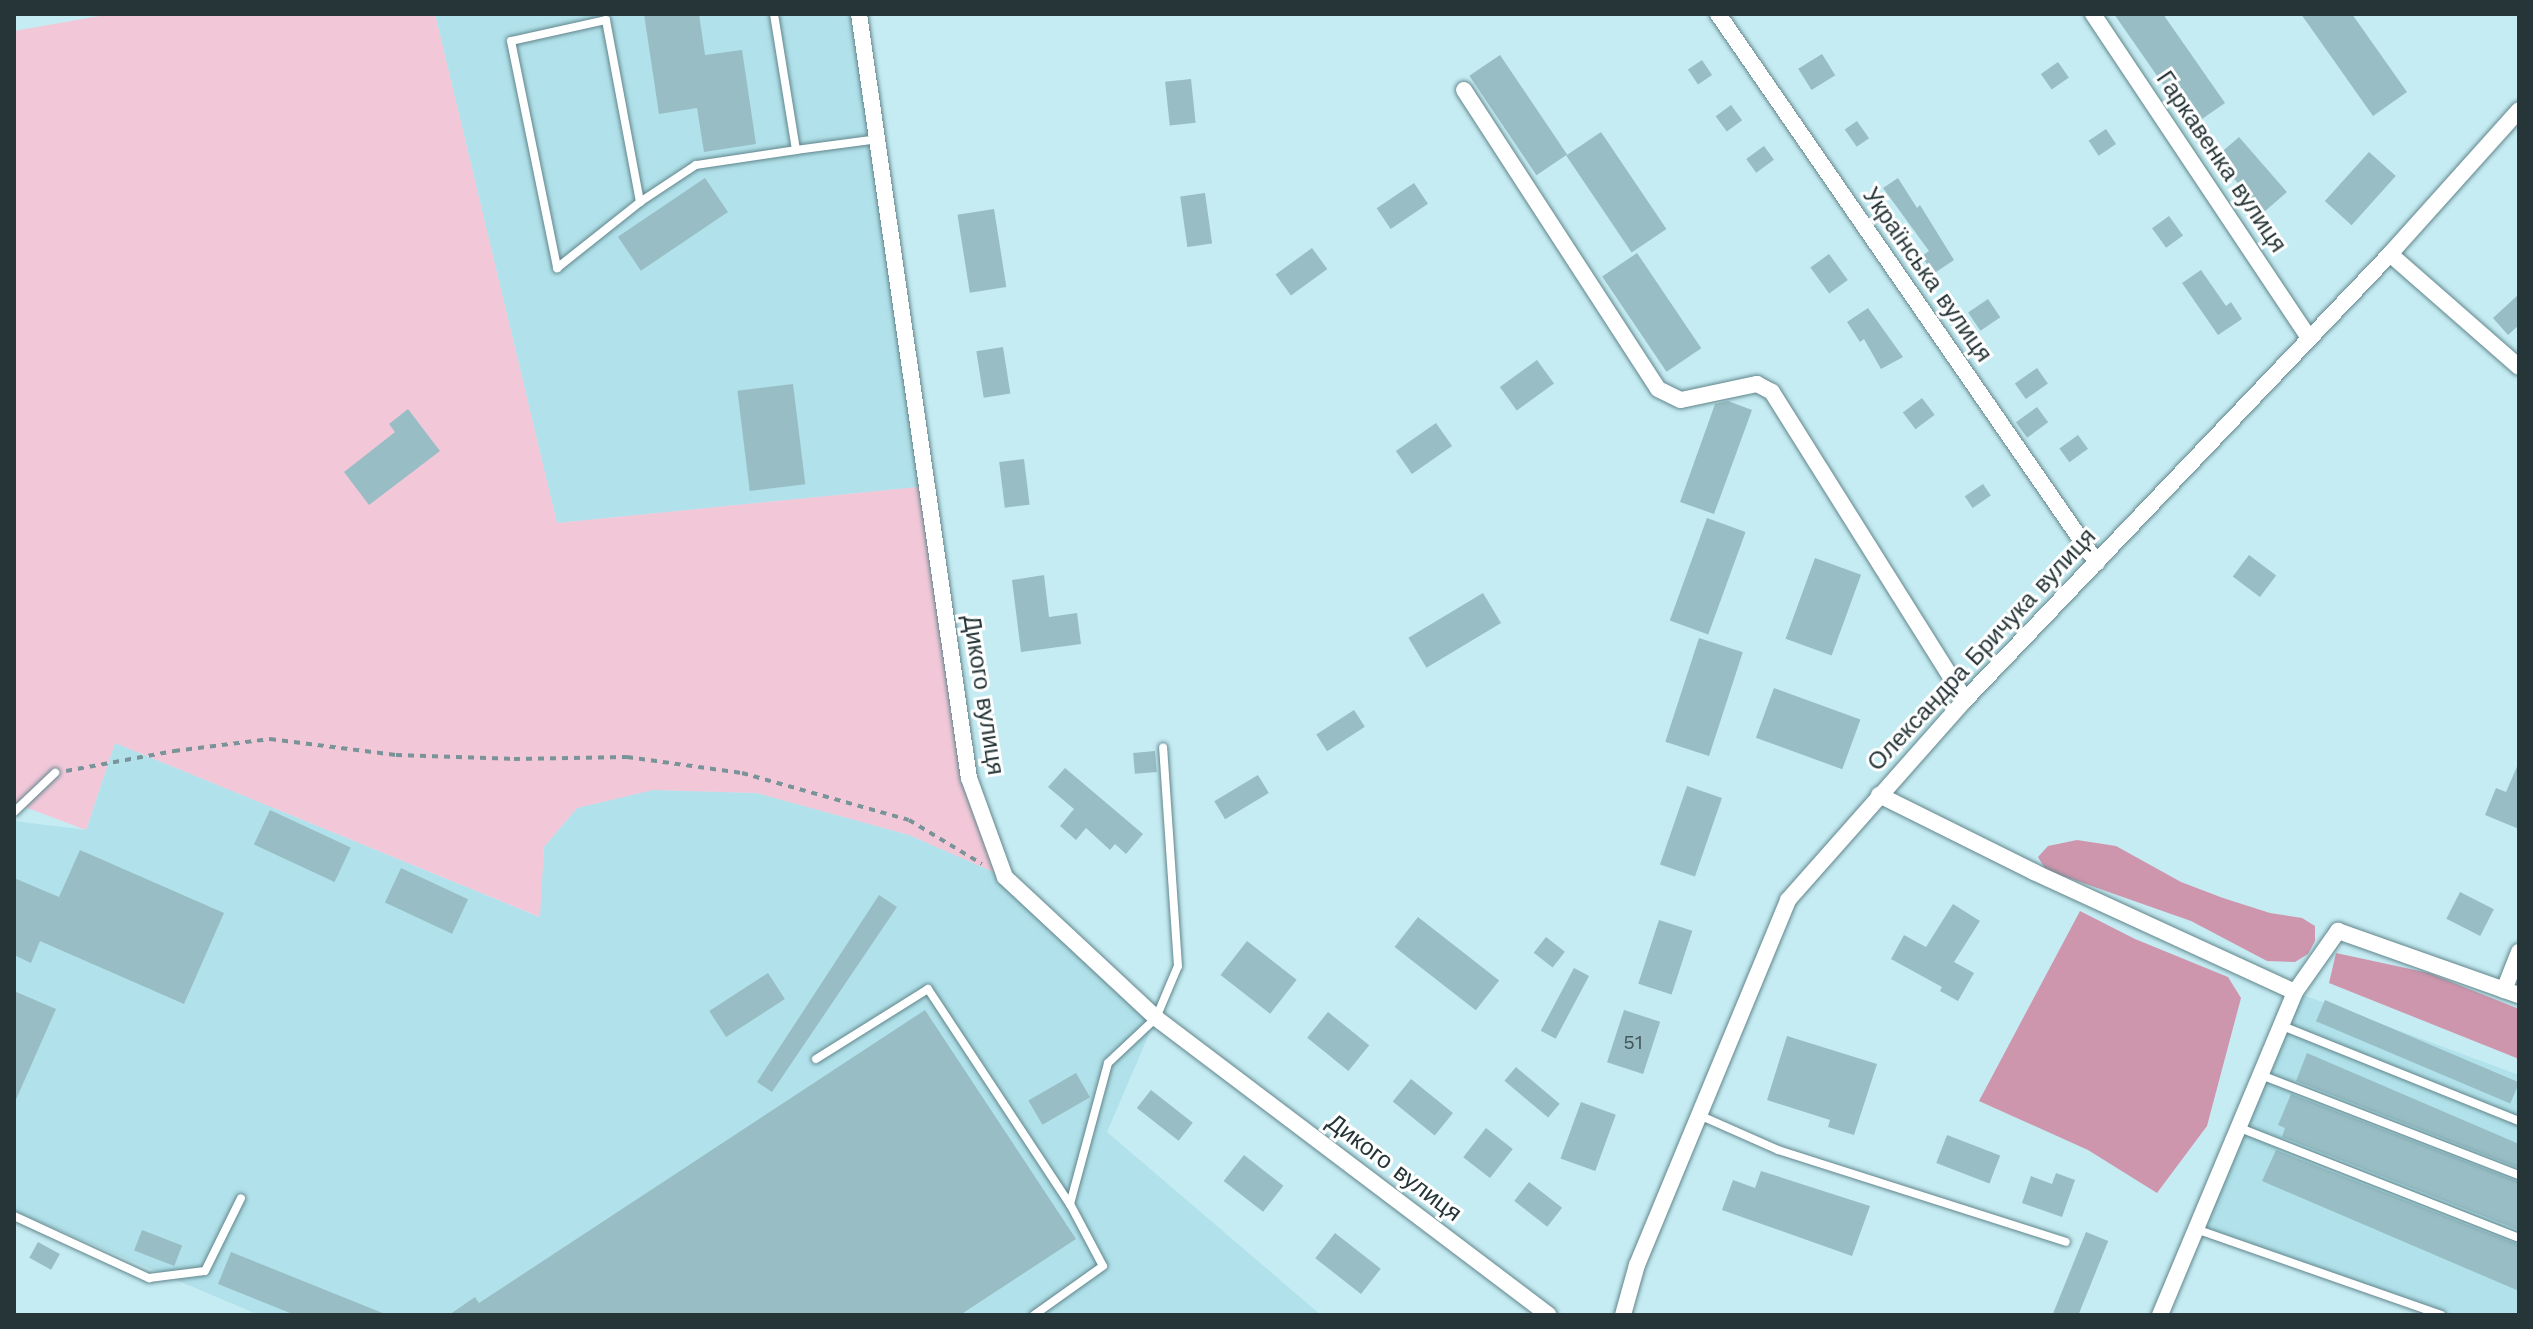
<!DOCTYPE html>
<html>
<head>
<meta charset="utf-8">
<style>
  body { margin:0 }
  #map { position:relative; width:2533px; height:1329px; overflow:hidden; background:#c6ecf3; font-family:"Work Sans",sans-serif }
  div>[style] { position:absolute }
  [style*='--x'] { left:calc(var(--x)*1px); top:calc(var(--y)*1px); width:calc(var(--w)*1px); rotate:calc(var(--a)*1deg) }
  .built>* { inset:0; background:#b1e1ea }
  .green>* { inset:0; background:#f2c8d9 }
  .forest>* { inset:0; background:#ce96ad }
  .building>* { inset:0; background:#98bdc4; transform-origin:0 0 }
  .path>* { height:4px; margin-top:-2px; transform-origin:0; background:repeating-linear-gradient(90deg,#799498 0 6px,transparent 0 12px) }
  .roads { filter:drop-shadow(0 0 2px #61858b) drop-shadow(0 0 2px #61858b) }
  .lane>* { height:8px; margin:-4px; padding:0 4px; transform-origin:4px; border-radius:4px; background:#fff }
  .street>* { height:16px; margin:-8px; padding:0 8px; transform-origin:8px; border-radius:8px; background:#fff }
  span { translate:-50% -50%; white-space:nowrap; text-align:center; line-height:1.15; -webkit-text-stroke:6px #fff; paint-order:stroke }
  .number-label { font-size:20px; color:#42575a }
  .number-label span { -webkit-text-stroke-width:0 }
  .street-label { font-size:24px; color:#263537 }
  .frame { position:absolute; inset:0; border:16px solid #263537; pointer-events:none }
</style>
</head>
<body>
<div id="map">
  <div class="built">
    <i style="clip-path:polygon(435px 14px,859px 14px,928px 486px,557px 523px)"></i>
    <i style="clip-path:polygon(115px 743px,539px 917px,544px 847px,577px 808px,653px 790px,757px 793px,909px 835px,1005px 877px,1156px 1018px,1107px 1132px,1321px 1315px,259px 1315px,14px 1211px,14px 821px,86px 830px)"></i>
    <i style="clip-path:polygon(2295px 992px,2519px 1075px,2519px 1315px,2433px 1315px,2195px 1229px)"></i>
  </div>
  <div class="green">
    <i style="clip-path:polygon(111px 14px,435px 14px,557px 523px,928px 486px,969px 778px,1005px 877px,909px 835px,757px 793px,653px 790px,577px 808px,544px 847px,540px 917px,115px 743px,86px 830px,14px 803px,14px 31px)"></i>
  </div>
  <div class="forest">
    <i style="clip-path:polygon(2077px 840px,2116px 846px,2181px 882px,2223px 898px,2270px 913px,2302px 918px,2315px 926px,2315px 941px,2308px 954px,2295px 962px,2267px 961px,2191px 921px,2046px 870px,2038px 857px,2048px 846px)"></i>
    <i style="clip-path:polygon(2080px 911px,2135px 939px,2228px 977px,2241px 998px,2207px 1126px,2157px 1193px,2088px 1150px,1979px 1101px)"></i>
    <i style="clip-path:polygon(2336px 953px,2429px 973px,2519px 1009px,2519px 1059px,2329px 983px)"></i>
  </div>
  <div class="building">
    <i style="clip-path:polygon(644px 14px,699px 14px,705px 55px,742px 50px,756px 144px,704px 152px,697px 108px,659px 114px)"></i>
    <i style="clip-path:polygon(2114px 14px,2163px 14px,2225px 103px,2192px 126px)"></i>
    <i style="clip-path:polygon(2301px 14px,2352px 14px,2407px 92px,2373px 116px)"></i>
    <i style="left:1822px;top:54px;width:25px;height:28px;rotate:58deg"></i>
    <i style="left:1500px;top:55px;width:120px;height:37px;rotate:56deg"></i>
    <i style="left:1702px;top:60px;width:18px;height:17px;rotate:56deg"></i>
    <i style="left:2058px;top:62px;width:19px;height:21px;rotate:55deg"></i>
    <i style="left:1191px;top:79px;width:44px;height:26px;rotate:84deg"></i>
    <i style="left:1731px;top:105px;width:19px;height:19px;rotate:54deg"></i>
    <i style="left:1857px;top:121px;width:21px;height:15px;rotate:55deg"></i>
    <i style="left:2106px;top:129px;width:18px;height:21px;rotate:56deg"></i>
    <i style="left:1601px;top:132px;width:117px;height:42px;rotate:56deg"></i>
    <i style="left:2239px;top:137px;width:73px;height:31px;rotate:49deg"></i>
    <i style="left:1764px;top:146px;width:17px;height:22px;rotate:54deg"></i>
    <i style="left:2369px;top:152px;width:36px;height:66px;rotate:42deg"></i>
    <i style="left:705px;top:178px;width:41px;height:105px;rotate:56deg"></i>
    <i style="clip-path:polygon(1898px 178px,1917px 208px,1920px 205px,1954px 260px,1933px 274px,1922px 256px,1929px 251px,1883px 188px)"></i>
    <i style="left:1414px;top:183px;width:25px;height:45px;rotate:56deg"></i>
    <i style="left:1205px;top:193px;width:51px;height:25px;rotate:82deg"></i>
    <i style="left:994px;top:209px;width:79px;height:37px;rotate:81deg"></i>
    <i style="left:2169px;top:216px;width:24px;height:21px;rotate:54deg"></i>
    <i style="left:1312px;top:248px;width:26px;height:45px;rotate:54deg"></i>
    <i style="left:1637px;top:253px;width:115px;height:42px;rotate:56deg"></i>
    <i style="left:1829px;top:254px;width:32px;height:23px;rotate:54deg"></i>
    <i style="clip-path:polygon(2201px 270px,2226px 306px,2231px 302px,2242px 319px,2218px 335px,2182px 283px)"></i>
    <i style="clip-path:polygon(2519px 294px,2519px 325px,2508px 335px,2493px 318px)"></i>
    <i style="left:1988px;top:299px;width:22px;height:24px;rotate:56deg"></i>
    <i style="clip-path:polygon(1868px 308px,1903px 357px,1881px 369px,1864px 339px,1860px 342px,1847px 322px)"></i>
    <i style="left:1003px;top:347px;width:47px;height:27px;rotate:81deg"></i>
    <i style="left:1537px;top:360px;width:29px;height:46px;rotate:54deg"></i>
    <i style="left:2037px;top:368px;width:19px;height:27px;rotate:55deg"></i>
    <i style="left:793px;top:384px;width:101px;height:56px;rotate:83deg"></i>
    <i style="left:1922px;top:398px;width:21px;height:24px;rotate:53deg"></i>
    <i style="clip-path:polygon(1728px 401px,1752px 410px,1714px 514px,1680px 502px,1715px 404px)"></i>
    <i style="left:2037px;top:407px;width:19px;height:26px;rotate:54deg"></i>
    <i style="clip-path:polygon(408px 409px,440px 451px,369px 505px,344px 472px,395px 432px,389px 424px)"></i>
    <i style="left:1436px;top:423px;width:28px;height:49px;rotate:55deg"></i>
    <i style="left:2078px;top:435px;width:17px;height:23px;rotate:54deg"></i>
    <i style="left:1024px;top:459px;width:46px;height:25px;rotate:83deg"></i>
    <i style="left:1983px;top:484px;width:14px;height:22px;rotate:56deg"></i>
    <i style="left:1707px;top:518px;width:41px;height:109px;rotate:20deg"></i>
    <i style="left:2249px;top:555px;width:34px;height:27px;rotate:37deg"></i>
    <i style="left:1815px;top:558px;width:49px;height:86px;rotate:20deg"></i>
    <i style="clip-path:polygon(1044px 575px,1049px 617px,1077px 613px,1081px 644px,1021px 652px,1012px 580px)"></i>
    <i style="left:1483px;top:593px;width:35px;height:87px;rotate:59deg"></i>
    <i style="left:1699px;top:638px;width:46px;height:109px;rotate:18deg"></i>
    <i style="left:1774px;top:688px;width:92px;height:53px;rotate:20deg"></i>
    <i style="left:1354px;top:710px;width:20px;height:45px;rotate:57deg"></i>
    <i style="left:1155px;top:751px;width:21px;height:22px;rotate:85deg"></i>
    <i style="clip-path:polygon(2519px 762px,2519px 829px,2485px 815px,2496px 788px,2506px 792px)"></i>
    <i style="clip-path:polygon(1065px 768px,1143px 834px,1126px 854px,1115px 844px,1110px 850px,1086px 828px,1076px 840px,1060px 826px,1074px 809px,1048px 787px)"></i>
    <i style="left:1258px;top:775px;width:21px;height:51px;rotate:59deg"></i>
    <i style="left:1687px;top:786px;width:37px;height:83px;rotate:19deg"></i>
    <i style="left:270px;top:810px;width:89px;height:38px;rotate:25deg"></i>
    <i style="clip-path:polygon(80px 850px,224px 913px,184px 1004px,40px 941px,31px 963px,14px 955px,14px 878px,59px 897px)"></i>
    <i style="left:401px;top:868px;width:74px;height:38px;rotate:25deg"></i>
    <i style="left:2460px;top:892px;width:38px;height:30px;rotate:27deg"></i>
    <i style="clip-path:polygon(879px 895px,897px 907px,772px 1092px,757px 1082px)"></i>
    <i style="clip-path:polygon(1953px 904px,1980px 921px,1954px 962px,1974px 973px,1958px 1001px,1940px 991px,1942px 987px,1891px 959px,1904px 935px,1926px 947px)"></i>
    <i style="left:1418px;top:917px;width:103px;height:38px;rotate:38deg"></i>
    <i style="left:1659px;top:920px;width:35px;height:67px;rotate:18deg"></i>
    <i style="left:1546px;top:937px;width:24px;height:20px;rotate:38deg"></i>
    <i style="left:1247px;top:941px;width:63px;height:43px;rotate:38deg"></i>
    <i style="left:1574px;top:968px;width:17px;height:71px;rotate:28deg"></i>
    <i style="left:768px;top:973px;width:31px;height:70px;rotate:57deg"></i>
    <i style="clip-path:polygon(14px 991px,56px 1009px,14px 1104px)"></i>
    <i style="left:2325px;top:1000px;width:211px;height:23px;rotate:23deg"></i>
    <i style="clip-path:polygon(925px 1010px,1076px 1239px,960px 1315px,449px 1315px,475px 1297px,479px 1303px)"></i>
    <i style="left:1624px;top:1010px;width:38px;height:55px;rotate:18deg"></i>
    <i style="left:1328px;top:1012px;width:53px;height:33px;rotate:39deg"></i>
    <i style="clip-path:polygon(1787px 1036px,1877px 1064px,1854px 1135px,1828px 1127px,1830px 1120px,1767px 1100px)"></i>
    <i style="clip-path:polygon(2307px 1053px,2519px 1144px,2519px 1168px,2296px 1081px)"></i>
    <i style="left:1516px;top:1067px;width:57px;height:18px;rotate:40deg"></i>
    <i style="left:1076px;top:1073px;width:28px;height:55px;rotate:60deg"></i>
    <i style="left:1411px;top:1079px;width:54px;height:29px;rotate:39deg"></i>
    <i style="left:1151px;top:1090px;width:53px;height:23px;rotate:38deg"></i>
    <i style="clip-path:polygon(2291px 1094px,2519px 1182px,2519px 1230px,2282px 1137px,2285px 1128px,2278px 1125px)"></i>
    <i style="left:1581px;top:1102px;width:37px;height:60px;rotate:20deg"></i>
    <i style="left:1486px;top:1128px;width:34px;height:37px;rotate:38deg"></i>
    <i style="left:1947px;top:1135px;width:57px;height:30px;rotate:21deg"></i>
    <i style="clip-path:polygon(2276px 1150px,2519px 1245px,2519px 1291px,2262px 1181px)"></i>
    <i style="left:1244px;top:1155px;width:50px;height:33px;rotate:38deg"></i>
    <i style="clip-path:polygon(1761px 1171px,1870px 1206px,1852px 1256px,1722px 1210px,1733px 1180px,1755px 1188px)"></i>
    <i style="clip-path:polygon(2056px 1173px,2075px 1180px,2062px 1217px,2022px 1203px,2031px 1176px,2052px 1184px)"></i>
    <i style="left:1529px;top:1182px;width:42px;height:24px;rotate:38deg"></i>
    <i style="left:142px;top:1230px;width:43px;height:22px;rotate:21deg"></i>
    <i style="left:2086px;top:1232px;width:24px;height:90px;rotate:22deg"></i>
    <i style="left:1335px;top:1233px;width:58px;height:32px;rotate:38deg"></i>
    <i style="left:38px;top:1242px;width:25px;height:18px;rotate:29deg"></i>
    <i style="clip-path:polygon(231px 1252px,385px 1314px,385px 1315px,295px 1315px,218px 1284px)"></i>
  </div>
  <div class="path">
    <i style="--x:66;--y:771;--w:110;--a:-10.5"></i>
    <i style="--x:174;--y:751;--w:97;--a:-7.1"></i>
    <i style="--x:270;--y:739;--w:127;--a:7.2"></i>
    <i style="--x:396;--y:755;--w:118;--a:1.9"></i>
    <i style="--x:514;--y:759;--w:113;--a:-1"></i>
    <i style="--x:627;--y:757;--w:116;--a:7.9"></i>
    <i style="--x:742;--y:773;--w:173;--a:15.7"></i>
    <i style="--x:909;--y:820;--w:85;--a:31.1"></i>
  </div>
  <div class="roads">
    <div class="lane">
      <i style="--x:796;--y:150;--w:83;--a:-7.6"></i>
      <i style="--x:640;--y:202;--w:185;--a:-100.6"></i>
      <i style="--x:606;--y:20;--w:97;--a:167.5"></i>
      <i style="--x:511;--y:41;--w:232;--a:78.5"></i>
      <i style="--x:557;--y:268;--w:106;--a:-38.5"></i>
      <i style="--x:640;--y:202;--w:67;--a:-33.5"></i>
      <i style="--x:696;--y:165;--w:101;--a:-8.5"></i>
      <i style="--x:796;--y:150;--w:138;--a:-99.2"></i>
      <i style="--x:14;--y:812;--w:57;--a:-43.6"></i>
      <i style="--x:2280;--y:1025;--w:258;--a:21.9"></i>
      <i style="--x:816;--y:1059;--w:132;--a:-32"></i>
      <i style="--x:928;--y:989;--w:258;--a:56.6"></i>
      <i style="--x:1070;--y:1204;--w:70;--a:62"></i>
      <i style="--x:1103;--y:1266;--w:85;--a:144.6"></i>
      <i style="--x:2261;--y:1075;--w:277;--a:21.2"></i>
      <i style="--x:1699;--y:1115;--w:86;--a:23.9"></i>
      <i style="--x:1778;--y:1150;--w:302;--a:17.7"></i>
      <i style="--x:2240;--y:1128;--w:300;--a:21.5"></i>
      <i style="--x:1070;--y:1204;--w:146;--a:-74.9"></i>
      <i style="--x:1108;--y:1063;--w:66;--a:-43.2"></i>
      <i style="--x:1156;--y:1018;--w:56;--a:-67.1"></i>
      <i style="--x:1178;--y:966;--w:219;--a:-93.9"></i>
      <i style="--x:14;--y:1216;--w:149;--a:24.7"></i>
      <i style="--x:149;--y:1278;--w:56;--a:-7.1"></i>
      <i style="--x:205;--y:1271;--w:81;--a:-63.7"></i>
      <i style="--x:2196;--y:1229;--w:260;--a:19.3"></i>
    </div>
    <div class="street">
      <i style="--x:859;--y:14;--w:772;--a:81.81"></i>
      <i style="--x:969;--y:778;--w:105;--a:70"></i>
      <i style="--x:1005;--y:877;--w:207;--a:43"></i>
      <i style="--x:1156;--y:1018;--w:492;--a:37.1"></i>
      <i style="--x:1718;--y:14;--w:667;--a:55.38"></i>
      <i style="--x:2093;--y:14;--w:389;--a:56.3"></i>
      <i style="--x:1464;--y:90;--w:356;--a:57"></i>
      <i style="--x:1658;--y:389;--w:25;--a:26"></i>
      <i style="--x:1681;--y:400;--w:78;--a:-11.9"></i>
      <i style="--x:1757;--y:384;--w:17;--a:28"></i>
      <i style="--x:1772;--y:392;--w:363;--a:57.9"></i>
      <i style="--x:2390;--y:254;--w:171;--a:41.2"></i>
      <i style="--x:1879;--y:795;--w:173;--a:26.4"></i>
      <i style="--x:2034;--y:872;--w:287;--a:24.7"></i>
      <i style="--x:2504;--y:990;--w:41;--a:-68.5"></i>
      <i style="--x:1623;--y:1315;--w:52;--a:-74.4"></i>
      <i style="--x:1637;--y:1265;--w:395;--a:-67.5"></i>
      <i style="--x:1788;--y:900;--w:267;--a:-48.5"></i>
      <i style="--x:1965;--y:700;--w:616;--a:-46.38"></i>
      <i style="--x:2390;--y:254;--w:193;--a:-48.1"></i>
      <i style="--x:2160;--y:1315;--w:350;--a:-67.3"></i>
      <i style="--x:2295;--y:992;--w:75;--a:-54.8"></i>
      <i style="--x:2338;--y:931;--w:192;--a:19.5"></i>
    </div>
  </div>
  <div class="number-label">
    <span style="left:1633px;top:1042px">51</span>
  </div>
  <div class="street-label">
    <span style="left:2221px;top:162px;rotate:56deg">Гаркавенка вулиця</span>
    <span style="left:1927px;top:275px;rotate:55deg">Українська вулиця</span>
    <span style="left:1982px;top:650px;rotate:-47deg">Олександра Бричука вулиця</span>
    <span style="left:983px;top:695px;rotate:81deg">Дикого вулиця</span>
    <span style="left:1394px;top:1168px;rotate:37deg">Дикого вулиця</span>
  </div>
  <div class="frame"></div>
</div>
</body>
</html>
